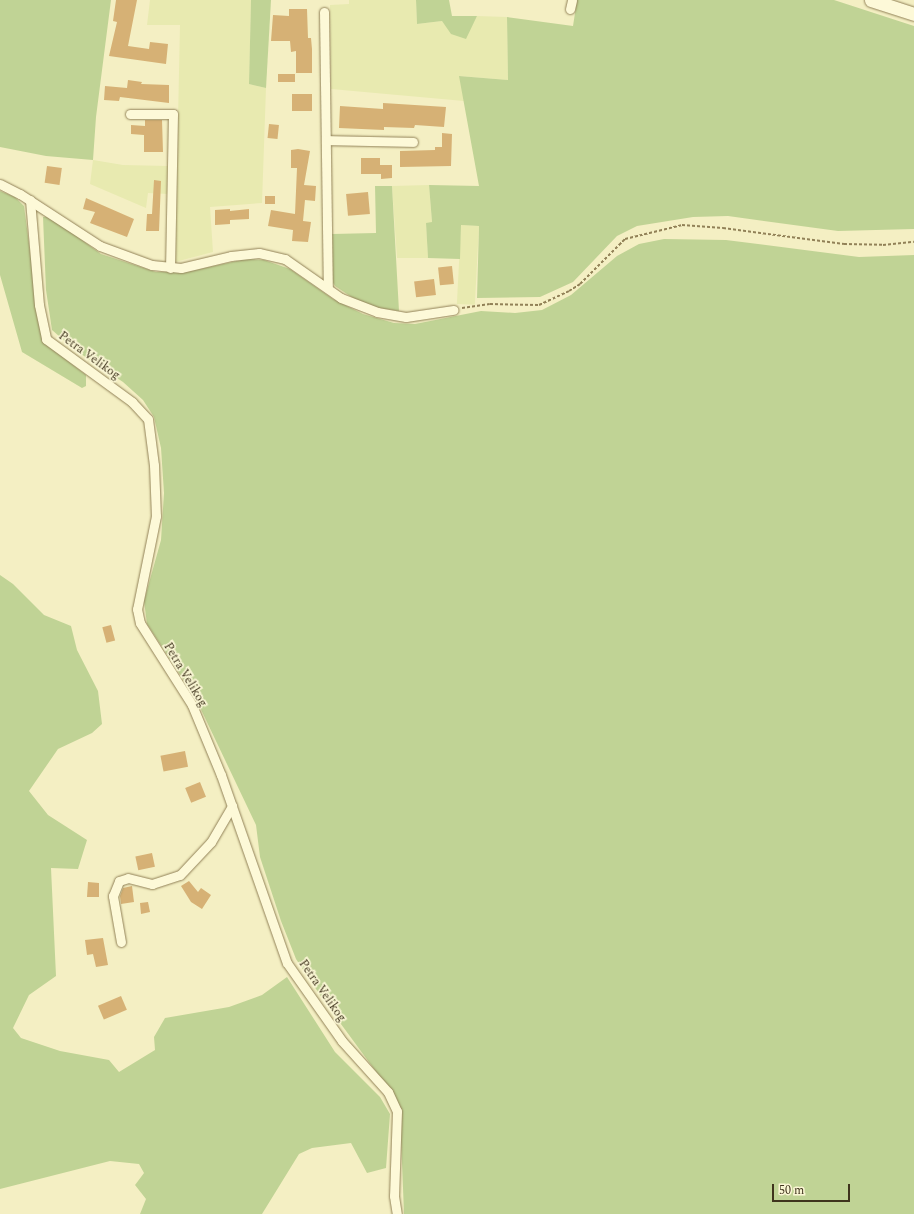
<!DOCTYPE html>
<html>
<head>
<meta charset="utf-8">
<style>
  body { margin:0 }
  #map { position:relative; width:914px; height:1214px; overflow:hidden; background:#f4efc3; font-family:Spectral,serif }
  div>[style] { position:absolute }
  [style*='--x'] { left:calc(var(--x)*1px); top:calc(var(--y)*1px); width:calc(var(--w)*1px); rotate:calc(var(--a)*1deg) }
  .farmland>* { inset:0; background:#e8eab0; transform-origin:0 0 }
  .green>* { inset:0; background:#c0d395 }
  .building>* { inset:0; background:#d6b175; transform-origin:0 0 }
  .path>* { height:2px; margin-top:-1px; transform-origin:0; background:repeating-linear-gradient(90deg,#918157 0 3px,transparent 0 5px) }
  .roads { filter:drop-shadow(0 0 1px #918157) drop-shadow(0 0 1px #918157) }
  .street>* { height:9px; margin:-4.5px; padding:0 4.5px; transform-origin:4.5px; border-radius:4.5px; background:#fdf9d8 }
  .secondary>* { height:13px; margin:-6.5px; padding:0 6.5px; transform-origin:6.5px; border-radius:6.5px; background:#fdf9d8 }
  span { translate:-50% -50%; white-space:nowrap; text-align:center; line-height:1.15; -webkit-text-stroke:3.5px #faf6d4; paint-order:stroke }
  .street-label { font-size:12px; color:#3f341d }
  .scale { position:absolute; left:772px; top:1184px; width:78px; height:18px; box-sizing:border-box; border:2px solid #3f341d; border-top:0; padding-left:5px; font-size:12px; line-height:14px; white-space:nowrap; color:#3f341d; -webkit-text-stroke:3px #faf6d4; paint-order:stroke }
</style>
</head>
<body>
<div id="map">
  <div class="farmland">
    <i style="clip-path:polygon(150px 0,251px 0,249px 84px,266px 88px,262px 203px,210px 207px,213px 252px,175px 262px,180px 25px,147px 25px)"></i>
    <i style="clip-path:polygon(349px 0,416px 0,417px 24px,442px 21px,465px 38px,477px 16px,507px 17px,508px 80px,460px 76px,464px 101px,331px 89px,330px 5px,349px 4px)"></i>
    <i style="clip-path:polygon(93px 160px,123px 165px,168px 166px,168px 194px,148px 193px,146px 208px,90px 184px)"></i>
    <i style="clip-path:polygon(429px 185px,432px 223px,426px 223px,428px 258px,397px 258px,392px 186px)"></i>
    <i style="left:461px;top:225px;width:18px;height:79px;rotate:3deg"></i>
  </div>
  <div class="green">
    <i style="clip-path:polygon(0 0,111px 0,96px 117px,93px 160px,46px 156px,0 147px)"></i>
    <i style="clip-path:polygon(251px 0,271px 0,266px 88px,249px 84px)"></i>
    <i style="clip-path:polygon(416px 0,449px 0,452px 16px,477px 16px,466px 39px,451px 34px,442px 21px,417px 24px)"></i>
    <i style="clip-path:polygon(577px 0,834px 0,914px 26px,914px 229px,838px 231px,728px 216px,693px 217px,637px 226px,617px 236px,573px 282px,540px 297px,477px 298px,479px 226px,461px 225px,460px 259px,428px 258px,426px 223px,432px 222px,429px 185px,479px 186px,459px 76px,508px 80px,507px 17px,573px 26px)"></i>
    <i style="clip-path:polygon(375px 186px,392px 186px,399px 311px,365px 306px,335px 286px,332px 281px,332px 234px,376px 233px)"></i>
    <i style="clip-path:polygon(0 191px,15px 197px,24px 206px,42px 341px,86px 375px,86px 386px,82px 388px,22px 352px,0 275px)"></i>
    <i style="clip-path:polygon(49px 216px,101px 254px,156px 272px,191px 271px,246px 259px,264px 260px,290px 269px,333px 299px,363px 314px,394px 323px,415px 324px,481px 311px,515px 313px,542px 310px,571px 295px,617px 256px,639px 244px,664px 239px,726px 240px,859px 257px,914px 255px,914px 1214px,404px 1214px,400px 1111px,391px 1092px,324px 1001px,296px 959px,281px 921px,260px 857px,256px 825px,196px 699px,147px 624px,144px 601px,161px 540px,164px 493px,161px 448px,154px 417px,143px 400px,123px 382px,75px 350px,52px 330px,46px 290px,43px 217px)"></i>
    <i style="clip-path:polygon(0 575px,13px 584px,44px 615px,71px 626px,77px 650px,98px 691px,102px 724px,92px 733px,58px 749px,29px 791px,48px 815px,87px 840px,78px 869px,51px 868px,56px 976px,29px 995px,13px 1028px,21px 1038px,60px 1051px,109px 1060px,119px 1072px,155px 1050px,154px 1037px,165px 1018px,229px 1007px,262px 995px,287px 977px,335px 1052px,380px 1097px,390px 1114px,386px 1168px,367px 1173px,351px 1143px,312px 1148px,299px 1154px,262px 1214px,140px 1214px,146px 1199px,135px 1185px,144px 1173px,139px 1164px,110px 1161px,0 1189px)"></i>
  </div>
  <div class="building">
    <i style="clip-path:polygon(116px 0,137px 0,128px 46px,149px 49px,150px 42px,168px 44px,166px 64px,109px 56px,117px 22px,113px 21px)"></i>
    <i style="clip-path:polygon(289px 9px,307px 9px,308px 38px,311px 38px,312px 49px,312px 73px,296px 73px,296px 51px,291px 52px,290px 41px,271px 41px,273px 15px,289px 16px)"></i>
    <i style="left:278px;top:74px;width:17px;height:8px"></i>
    <i style="clip-path:polygon(128px 80px,142px 82px,141px 84px,169px 85px,169px 103px,120px 97px,119px 101px,104px 100px,105px 86px,127px 88px)"></i>
    <i style="left:292px;top:94px;width:20px;height:17px"></i>
    <i style="clip-path:polygon(383px 103px,446px 107px,444px 127px,415px 125px,414px 128px,384px 127px,384px 130px,339px 128px,340px 106px,383px 109px)"></i>
    <i style="clip-path:polygon(145px 120px,162px 120px,163px 152px,144px 152px,144px 135px,131px 134px,131px 125px,145px 126px)"></i>
    <i style="left:269px;top:124px;width:10px;height:14px;rotate:6deg"></i>
    <i style="clip-path:polygon(442px 133px,452px 134px,451px 166px,400px 167px,400px 151px,435px 150px,435px 147px,442px 147px)"></i>
    <i style="clip-path:polygon(298px 149px,310px 151px,304px 185px,316px 186px,315px 201px,305px 200px,303px 221px,311px 222px,308px 242px,292px 241px,293px 230px,268px 226px,271px 210px,295px 214px,297px 168px,291px 168px,291px 150px)"></i>
    <i style="clip-path:polygon(361px 158px,380px 158px,380px 165px,392px 165px,392px 178px,381px 179px,381px 174px,361px 174px)"></i>
    <i style="left:47px;top:166px;width:15px;height:17px;rotate:8deg"></i>
    <i style="clip-path:polygon(154px 180px,161px 181px,159px 231px,146px 231px,147px 214px,152px 214px)"></i>
    <i style="left:368px;top:192px;width:22px;height:22px;rotate:85deg"></i>
    <i style="left:265px;top:196px;width:10px;height:8px"></i>
    <i style="clip-path:polygon(86px 198px,134px 219px,127px 237px,90px 223px,95px 212px,83px 209px)"></i>
    <i style="clip-path:polygon(230px 209px,230px 211px,249px 209px,249px 219px,230px 220px,230px 224px,215px 225px,215px 210px)"></i>
    <i style="left:452px;top:266px;width:18px;height:14px;rotate:84deg"></i>
    <i style="left:434px;top:279px;width:16px;height:20px;rotate:83deg"></i>
    <i style="left:111px;top:625px;width:16px;height:9px;rotate:75deg"></i>
    <i style="left:185px;top:751px;width:16px;height:25px;rotate:79deg"></i>
    <i style="left:200px;top:782px;width:16px;height:16px;rotate:68deg"></i>
    <i style="left:152px;top:853px;width:14px;height:17px;rotate:78deg"></i>
    <i style="clip-path:polygon(189px 881px,198px 892px,201px 888px,211px 895px,202px 909px,191px 902px,181px 886px)"></i>
    <i style="clip-path:polygon(88px 882px,99px 883px,99px 897px,87px 897px)"></i>
    <i style="clip-path:polygon(132px 886px,134px 902px,121px 904px,120px 896px,123px 888px)"></i>
    <i style="clip-path:polygon(148px 902px,150px 912px,141px 914px,140px 903px)"></i>
    <i style="clip-path:polygon(103px 938px,108px 965px,96px 967px,93px 954px,87px 955px,85px 940px)"></i>
    <i style="left:121px;top:996px;width:15px;height:25px;rotate:67deg"></i>
  </div>
  <div class="path">
    <i style="--x:462;--y:308;--w:28;--a:-8"></i>
    <i style="--x:490;--y:304;--w:49;--a:1.2"></i>
    <i style="--x:539;--y:305;--w:33;--a:-25"></i>
    <i style="--x:569;--y:291;--w:13;--a:-32"></i>
    <i style="--x:580;--y:284;--w:64;--a:-45"></i>
    <i style="--x:625;--y:239;--w:59;--a:-13.8"></i>
    <i style="--x:682;--y:225;--w:41;--a:4.2"></i>
    <i style="--x:723;--y:228;--w:122;--a:7.5"></i>
    <i style="--x:844;--y:244;--w:39;--a:1"></i>
    <i style="--x:883;--y:245;--w:31;--a:-6"></i>
  </div>
  <div class="roads">
    <div class="street">
      <i style="--x:570;--y:9;--w:9;--a:-77"></i>
      <i style="--x:324;--y:12;--w:276;--a:89.2"></i>
      <i style="--x:130;--y:114;--w:43;--a:0"></i>
      <i style="--x:173;--y:114;--w:154;--a:91.1"></i>
      <i style="--x:326;--y:140;--w:87;--a:1.3"></i>
      <i style="--x:0;--y:184;--w:22;--a:27"></i>
      <i style="--x:20;--y:194;--w:95;--a:33"></i>
      <i style="--x:100;--y:246;--w:55;--a:20.1"></i>
      <i style="--x:152;--y:265;--w:29;--a:6"></i>
      <i style="--x:181;--y:268;--w:51;--a:-13.5"></i>
      <i style="--x:231;--y:256;--w:28;--a:-6"></i>
      <i style="--x:259;--y:253;--w:27;--a:13"></i>
      <i style="--x:285;--y:259;--w:68;--a:34.9"></i>
      <i style="--x:341;--y:298;--w:39;--a:21"></i>
      <i style="--x:377;--y:312;--w:29;--a:10"></i>
      <i style="--x:406;--y:317;--w:48;--a:-8.5"></i>
      <i style="--x:30;--y:200;--w:105;--a:85.1"></i>
      <i style="--x:39;--y:305;--w:35;--a:78"></i>
      <i style="--x:46;--y:339;--w:107;--a:36.2"></i>
      <i style="--x:132;--y:402;--w:23;--a:47"></i>
      <i style="--x:148;--y:419;--w:46;--a:82.6"></i>
      <i style="--x:154;--y:465;--w:51;--a:87.8"></i>
      <i style="--x:156;--y:516;--w:95;--a:101.5"></i>
      <i style="--x:137;--y:609;--w:14;--a:78"></i>
      <i style="--x:140;--y:623;--w:97;--a:57.6"></i>
      <i style="--x:192;--y:705;--w:76;--a:67.5"></i>
      <i style="--x:221;--y:775;--w:199;--a:70.7"></i>
      <i style="--x:287;--y:963;--w:95;--a:54.8"></i>
      <i style="--x:342;--y:1041;--w:69;--a:48"></i>
      <i style="--x:388;--y:1092;--w:21;--a:65"></i>
      <i style="--x:397;--y:1111;--w:85;--a:92"></i>
      <i style="--x:394;--y:1196;--w:18;--a:81"></i>
      <i style="--x:121;--y:942;--w:47;--a:-99.9"></i>
      <i style="--x:113;--y:896;--w:16;--a:-68"></i>
      <i style="--x:119;--y:881;--w:9;--a:-18"></i>
      <i style="--x:128;--y:878;--w:25;--a:14"></i>
      <i style="--x:152;--y:884;--w:29;--a:-18"></i>
      <i style="--x:180;--y:875;--w:45;--a:-46.8"></i>
      <i style="--x:211;--y:842;--w:42;--a:-59.7"></i>
    </div>
    <div class="secondary">
      <i style="--x:871;--y:0;--w:45;--a:18"></i>
    </div>
  </div>
  <div class="street-label">
    <span style="left:89px;top:356px;rotate:36deg">Petra Velikog</span>
    <span style="left:185px;top:675px;rotate:59deg">Petra Velikog</span>
    <span style="left:322px;top:991px;rotate:55deg">Petra Velikog</span>
  </div>
  <div class="scale">50 m</div>
</div>
</body>
</html>
